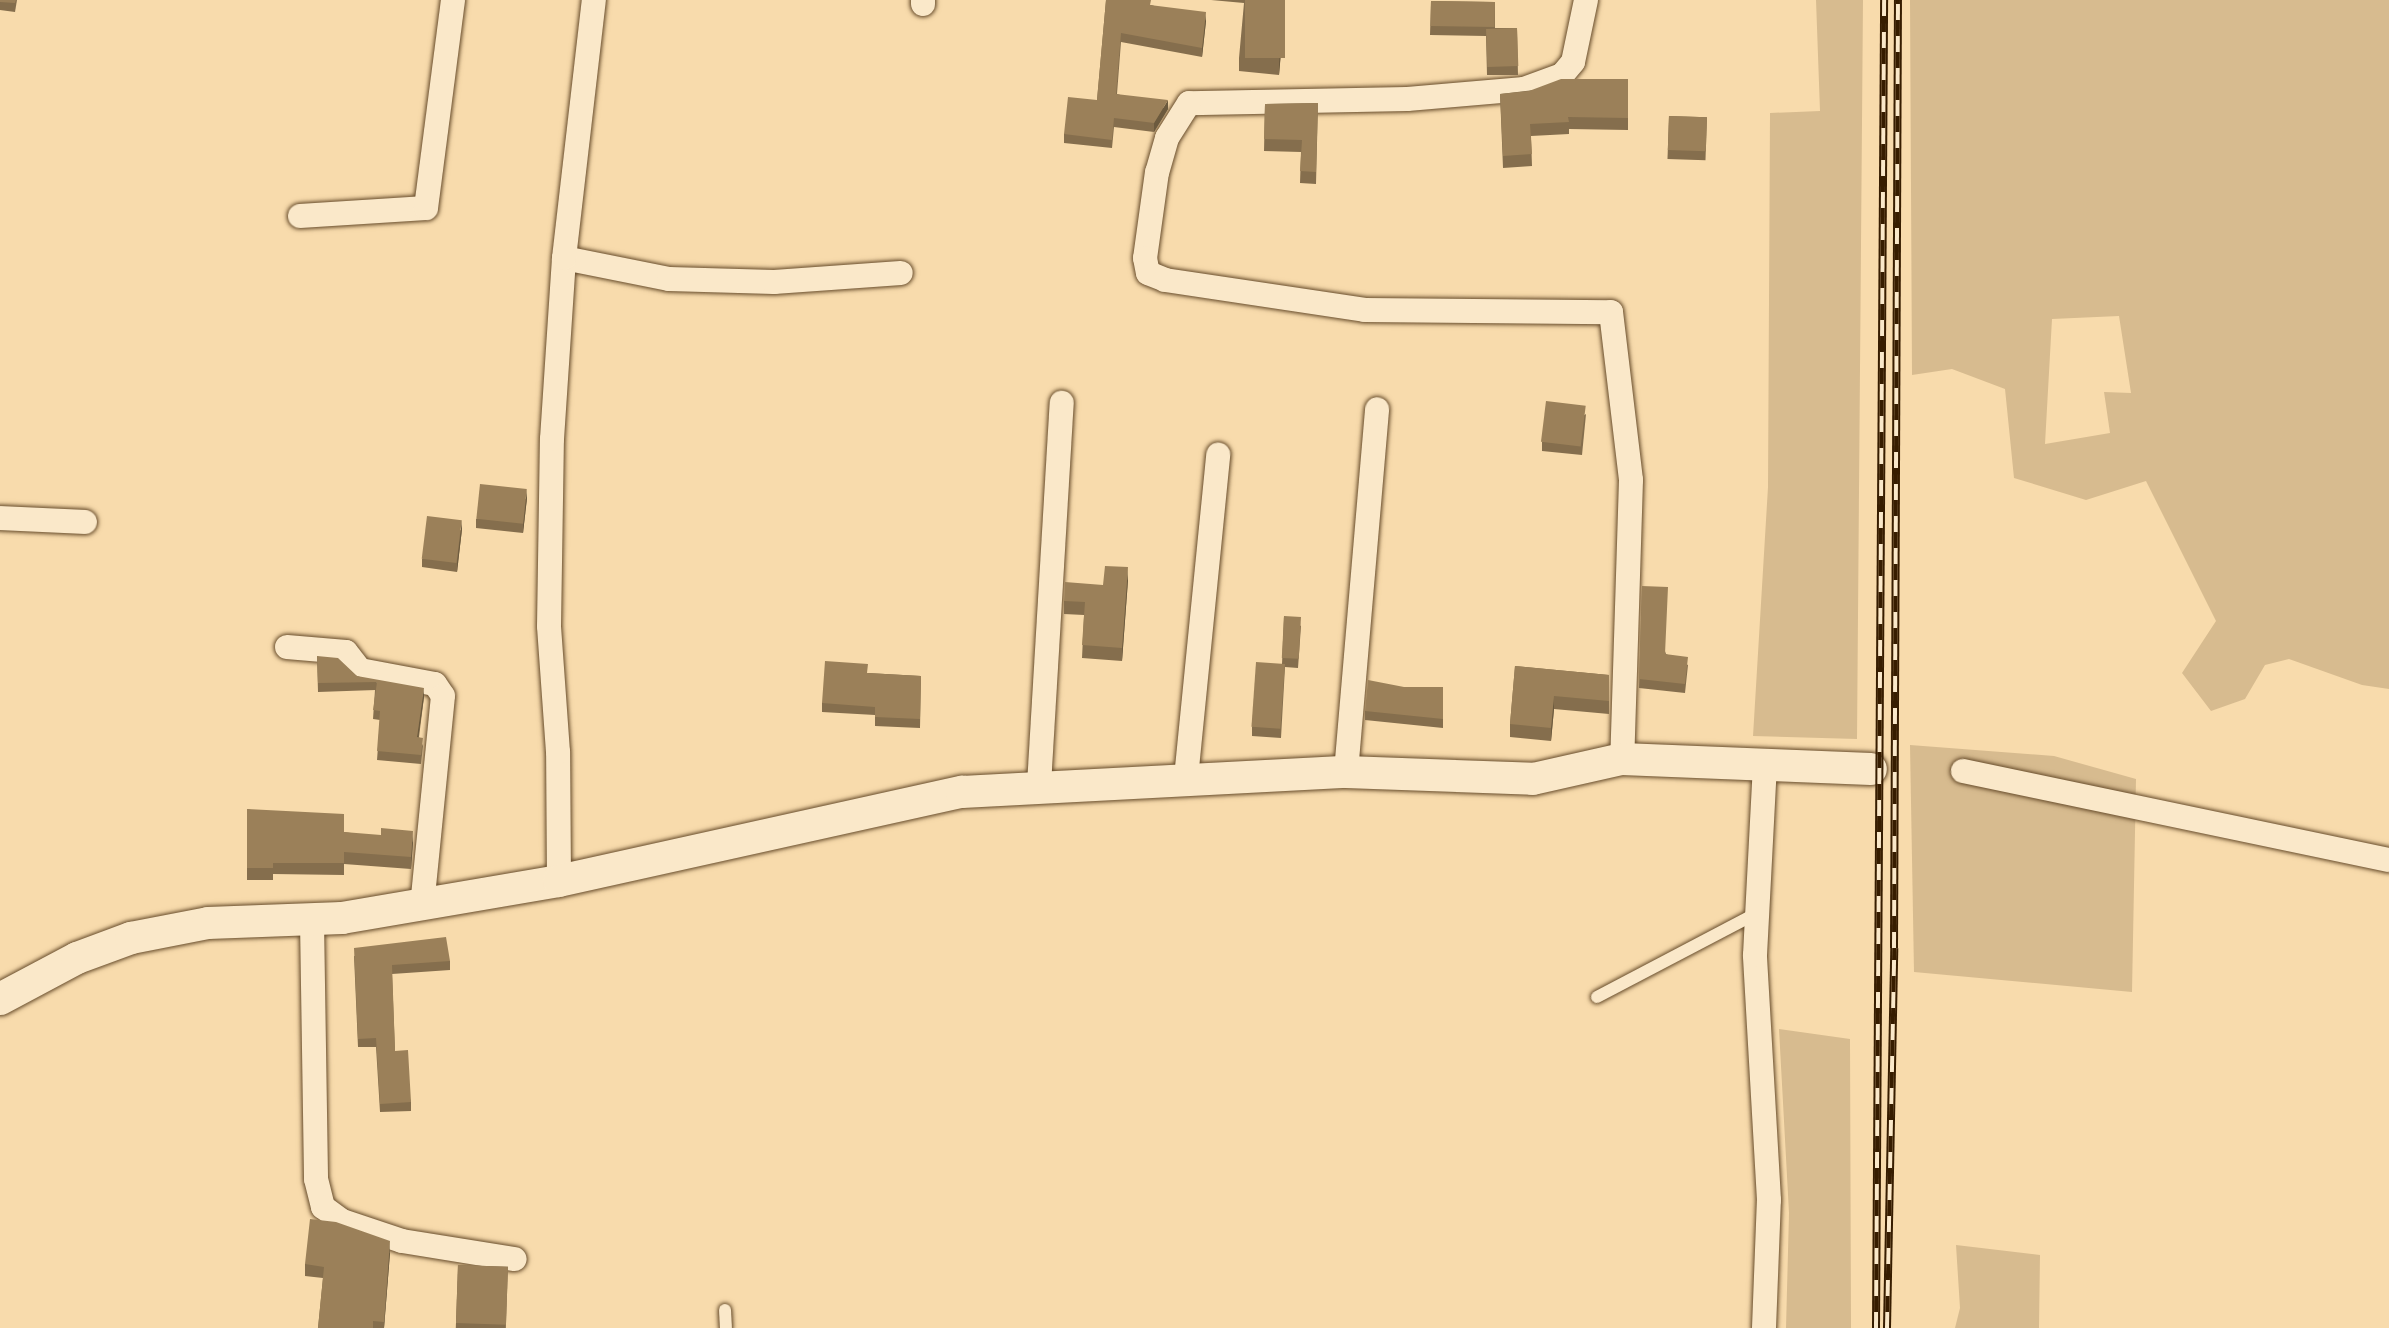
<!DOCTYPE html>
<html>
<head>
<meta charset="utf-8">
<style>
  body { margin:0 }
  #map { position:relative; width:2389px; height:1328px; overflow:hidden; background:#f8dbac; font-family:"IM FELL Double Pica",serif }
  div>[style] { position:absolute }
  [style*='--x'] { left:calc(var(--x)*1px); top:calc(var(--y)*1px); width:calc(var(--w)*1px); rotate:calc(var(--a)*1deg) }
  .green>* { inset:0; background:#d7bb8f }
  .roads { filter:drop-shadow(0 0 2px #674c2b) drop-shadow(0 0 2px #674c2b) }
  .service>* { height:12px; margin:-6px; padding:0 6px; transform-origin:6px; border-radius:6px; background:#fae8c9 }
  .minor>* { height:24px; margin:-12px; padding:0 12px; transform-origin:12px; border-radius:12px; background:#fae8c9 }
  .tertiary>* { height:32px; margin:-16px; padding:0 16px; transform-origin:16px; border-radius:16px; background:#fae8c9 }
  .rail>* { height:8px; margin-top:-4px; transform-origin:0; background:repeating-linear-gradient(90deg,#fae8c9 0 16px,#371d00 0 32px); box-sizing:border-box; border-block:2px solid #371d00 }
  .wall>* { inset:0; background:#856e4d; transform-origin:0 0 }
  .shaded-wall>* { inset:0; background:#6c5a3e }
  .building>* { inset:0; background:#9b8059; transform-origin:0 0 }
  span { translate:-50% -50%; white-space:nowrap; text-align:center; line-height:1.15; -webkit-text-stroke:7px #fae8c9; paint-order:stroke }
</style>
</head>
<body>
<div id="map">
  <div class="green">
    <i style="clip-path:polygon(1816px 0,1863px 0,1857px 739px,1753px 736px,1768px 487px,1770px 113px,1820px 111px)"></i>
    <i style="clip-path:polygon(evenodd,1910px 0,2389px 0,2389px 689px,2362px 685px,2289px 659px,2265px 665px,2245px 699px,2211px 711px,2182px 673px,2216px 621px,2146px 481px,2086px 500px,2014px 478px,2005px 389px,1952px 369px,1912px 375px,1910px 0,2119px 316px,2131px 393px,2104px 392px,2110px 433px,2045px 444px,2052px 319px,2119px 316px)"></i>
    <i style="clip-path:polygon(1910px 745px,2054px 756px,2136px 779px,2132px 992px,1914px 972px)"></i>
    <i style="clip-path:polygon(1779px 1029px,1850px 1039px,1851px 1328px,1786px 1328px,1789px 1213px)"></i>
    <i style="clip-path:polygon(1956px 1245px,2040px 1255px,2039px 1328px,1955px 1328px,1960px 1308px)"></i>
  </div>
  <div class="roads">
    <div class="service">
      <i style="--x:1597;--y:997;--w:181;--a:-27.7"></i>
      <i style="--x:725;--y:1310;--w:18;--a:87"></i>
    </div>
    <div class="minor">
      <i style="--x:1586;--y:0;--w:63;--a:101.8"></i>
      <i style="--x:1573;--y:62;--w:17;--a:130"></i>
      <i style="--x:1562;--y:75;--w:40;--a:159.8"></i>
      <i style="--x:1524;--y:89;--w:117;--a:175.1"></i>
      <i style="--x:1407;--y:99;--w:218;--a:178.9"></i>
      <i style="--x:1189;--y:103;--w:41;--a:122.2"></i>
      <i style="--x:1167;--y:138;--w:35;--a:106"></i>
      <i style="--x:1157;--y:172;--w:87;--a:97.9"></i>
      <i style="--x:1145;--y:258;--w:15;--a:79"></i>
      <i style="--x:1148;--y:273;--w:18;--a:22"></i>
      <i style="--x:1165;--y:280;--w:202;--a:8.5"></i>
      <i style="--x:1365;--y:310;--w:246;--a:0.5"></i>
      <i style="--x:1611;--y:312;--w:169;--a:83.2"></i>
      <i style="--x:1631;--y:480;--w:279;--a:91.8"></i>
      <i style="--x:923;--y:4;--w:4;--a:-90"></i>
      <i style="--x:300;--y:216;--w:126;--a:-3.6"></i>
      <i style="--x:426;--y:208;--w:210;--a:-82.6"></i>
      <i style="--x:564;--y:258;--w:107;--a:11.3"></i>
      <i style="--x:669;--y:279;--w:105;--a:1.6"></i>
      <i style="--x:774;--y:282;--w:127;--a:-4.1"></i>
      <i style="--x:0;--y:518;--w:85;--a:2.7"></i>
      <i style="--x:287;--y:647;--w:59;--a:4.8"></i>
      <i style="--x:346;--y:652;--w:23;--a:52"></i>
      <i style="--x:360;--y:670;--w:76;--a:10.6"></i>
      <i style="--x:435;--y:684;--w:14;--a:56"></i>
      <i style="--x:443;--y:696;--w:210;--a:95.7"></i>
      <i style="--x:1963;--y:771;--w:435;--a:11.8"></i>
      <i style="--x:1346;--y:772;--w:364;--a:-85.1"></i>
      <i style="--x:1186;--y:778;--w:325;--a:-84.3"></i>
      <i style="--x:1039;--y:785;--w:383;--a:-86.6"></i>
      <i style="--x:559;--y:881;--w:129;--a:-90.4"></i>
      <i style="--x:558;--y:752;--w:126;--a:-94.1"></i>
      <i style="--x:549;--y:626;--w:187;--a:-89.1"></i>
      <i style="--x:552;--y:439;--w:181;--a:-86.2"></i>
      <i style="--x:564;--y:258;--w:260;--a:-83.4"></i>
      <i style="--x:312;--y:921;--w:258;--a:89.1"></i>
      <i style="--x:316;--y:1179;--w:29;--a:76"></i>
      <i style="--x:323;--y:1207;--w:24;--a:36"></i>
      <i style="--x:342;--y:1221;--w:63;--a:18.4"></i>
      <i style="--x:402;--y:1241;--w:114;--a:9.1"></i>
      <i style="--x:1764;--y:1328;--w:128;--a:-87.8"></i>
      <i style="--x:1769;--y:1200;--w:245;--a:-93.3"></i>
      <i style="--x:1755;--y:955;--w:191;--a:-87"></i>
    </div>
    <div class="tertiary">
      <i style="--x:0;--y:999;--w:87;--a:-28"></i>
      <i style="--x:77;--y:958;--w:58;--a:-20.3"></i>
      <i style="--x:131;--y:938;--w:78;--a:-11"></i>
      <i style="--x:208;--y:923;--w:134;--a:-2.1"></i>
      <i style="--x:342;--y:918;--w:220;--a:-9.7"></i>
      <i style="--x:559;--y:881;--w:413;--a:-12.5"></i>
      <i style="--x:962;--y:792;--w:385;--a:-3"></i>
      <i style="--x:1346;--y:772;--w:187;--a:2.1"></i>
      <i style="--x:1533;--y:779;--w:91;--a:-12.7"></i>
      <i style="--x:1622;--y:759;--w:249;--a:2.3"></i>
    </div>
  </div>
  <div class="rail">
    <i style="--x:1876;--y:1328;--w:1328;--a:-89.65"></i>
    <i style="--x:1887;--y:1328;--w:380;--a:-88.9"></i>
    <i style="--x:1894;--y:948;--w:948;--a:-89.76"></i>
  </div>
  <div class="wall">
    <i style="clip-path:polygon(0 0,17px 0,15px 12px,0 10px)"></i>
    <i style="clip-path:polygon(1106px 0,1151px 5px,1206px 21px,1202px 57px,1121px 42px,1117px 94px,1168px 109px,1154px 132px,1114px 127px,1112px 148px,1064px 143px,1064px 134px,1097px 100px)"></i>
    <i style="clip-path:polygon(1211px 0,1285px 0,1279px 75px,1239px 71px,1239px 58px,1244px 3px)"></i>
    <i style="clip-path:polygon(1431px 1px,1495px 2px,1495px 28px,1517px 28px,1518px 75px,1487px 75px,1486px 36px,1430px 35px)"></i>
    <i style="clip-path:polygon(1628px 79px,1628px 130px,1569px 129px,1569px 134px,1531px 136px,1532px 166px,1503px 168px,1500px 94px)"></i>
    <i style="clip-path:polygon(1318px 103px,1316px 184px,1300px 183px,1301px 152px,1264px 151px,1265px 104px)"></i>
    <i style="left:1669px;top:116px;width:38px;height:43px;rotate:2deg"></i>
    <i style="clip-path:polygon(1586px 414px,1582px 455px,1542px 451px,1542px 442px)"></i>
    <i style="clip-path:polygon(527px 498px,523px 533px,476px 528px,476px 519px)"></i>
    <i style="clip-path:polygon(462px 529px,457px 572px,422px 567px,422px 559px)"></i>
    <i style="clip-path:polygon(1128px 580px,1122px 661px,1082px 658px,1084px 615px,1064px 614px,1064px 601px,1103px 585px)"></i>
    <i style="clip-path:polygon(1642px 586px,1666px 654px,1688px 665px,1685px 693px,1639px 688px)"></i>
    <i style="clip-path:polygon(1284px 616px,1301px 626px,1298px 668px,1285px 667px,1281px 738px,1252px 736px,1252px 727px,1282px 664px)"></i>
    <i style="clip-path:polygon(317px 656px,357px 676px,424px 697px,419px 737px,423px 746px,421px 764px,377px 760px,380px 720px,373px 719px,375px 690px,318px 692px)"></i>
    <i style="clip-path:polygon(1515px 666px,1609px 675px,1609px 714px,1554px 709px,1551px 741px,1510px 737px,1510px 724px)"></i>
    <i style="clip-path:polygon(868px 673px,921px 676px,920px 728px,875px 726px,875px 715px,822px 712px,822px 703px)"></i>
    <i style="clip-path:polygon(1404px 687px,1443px 687px,1443px 728px,1365px 720px,1365px 711px)"></i>
    <i style="clip-path:polygon(247px 809px,344px 832px,413px 842px,411px 869px,344px 864px,344px 875px,273px 874px,273px 880px,247px 880px)"></i>
    <i style="clip-path:polygon(354px 956px,450px 961px,450px 970px,392px 974px,395px 1051px,411px 1102px,411px 1111px,380px 1112px,376px 1047px,358px 1047px)"></i>
    <i style="clip-path:polygon(390px 1253px,384px 1328px,318px 1328px,323px 1278px,305px 1276px,305px 1264px)"></i>
    <i style="left:458px;top:1265px;width:50px;height:63px;rotate:2deg"></i>
  </div>
  <div class="shaded-wall">
    <i style="clip-path:polygon(1285px 0,1285px 9px,1279px 75px,1279px 62px)"></i>
    <i style="clip-path:polygon(1206px 12px,1206px 21px,1202px 57px,1202px 48px)"></i>
    <i style="clip-path:polygon(1168px 100px,1168px 109px,1154px 132px,1154px 123px)"></i>
    <i style="clip-path:polygon(527px 489px,527px 498px,523px 533px,523px 525px)"></i>
    <i style="clip-path:polygon(462px 520px,462px 529px,457px 572px,457px 563px)"></i>
    <i style="clip-path:polygon(1128px 567px,1128px 580px,1122px 661px,1122px 648px)"></i>
    <i style="clip-path:polygon(424px 688px,424px 697px,417px 746px,417px 737px)"></i>
    <i style="clip-path:polygon(1554px 696px,1554px 709px,1551px 741px,1551px 728px)"></i>
    <i style="clip-path:polygon(413px 831px,413px 842px,411px 869px,411px 857px)"></i>
    <i style="clip-path:polygon(390px 1241px,390px 1253px,384px 1328px,384px 1322px)"></i>
  </div>
  <div class="building">
    <i style="clip-path:polygon(0 0,16px 0,15px 3px,0 2px)"></i>
    <i style="clip-path:polygon(1106px 0,1151px 0,1150px 5px,1206px 12px,1202px 48px,1121px 33px,1116px 94px,1168px 100px,1154px 123px,1114px 118px,1112px 140px,1064px 134px,1068px 97px,1097px 100px)"></i>
    <i style="left:1245px;top:0;width:40px;height:58px"></i>
    <i style="left:1431px;top:1px;width:64px;height:25px;rotate:1deg"></i>
    <i style="left:1517px;top:28px;width:38px;height:31px;rotate:88deg"></i>
    <i style="clip-path:polygon(1561px 79px,1628px 79px,1628px 118px,1568px 117px,1569px 122px,1530px 124px,1532px 154px,1503px 156px,1500px 94px,1529px 91px)"></i>
    <i style="clip-path:polygon(1318px 103px,1316px 172px,1300px 171px,1302px 140px,1264px 139px,1265px 104px)"></i>
    <i style="left:1669px;top:116px;width:38px;height:34px;rotate:2deg"></i>
    <i style="left:1546px;top:401px;width:40px;height:41px;rotate:7deg"></i>
    <i style="left:480px;top:484px;width:47px;height:35px;rotate:6deg"></i>
    <i style="left:427px;top:516px;width:35px;height:43px;rotate:7deg"></i>
    <i style="clip-path:polygon(1105px 566px,1128px 567px,1122px 648px,1082px 645px,1085px 602px,1064px 601px,1065px 582px,1103px 585px)"></i>
    <i style="clip-path:polygon(1642px 586px,1668px 587px,1665px 654px,1688px 657px,1685px 684px,1639px 679px)"></i>
    <i style="left:1284px;top:616px;width:17px;height:42px;rotate:3deg"></i>
    <i style="clip-path:polygon(317px 656px,338px 658px,357px 676px,424px 688px,417px 737px,423px 738px,421px 755px,377px 751px,380px 711px,373px 710px,377px 682px,318px 683px)"></i>
    <i style="clip-path:polygon(825px 661px,868px 664px,867px 673px,921px 676px,920px 719px,875px 717px,875px 707px,822px 703px)"></i>
    <i style="left:1256px;top:662px;width:29px;height:65px;rotate:4deg"></i>
    <i style="clip-path:polygon(1515px 666px,1609px 675px,1609px 701px,1554px 696px,1551px 728px,1510px 724px)"></i>
    <i style="clip-path:polygon(1368px 680px,1404px 687px,1443px 687px,1443px 719px,1365px 711px)"></i>
    <i style="clip-path:polygon(247px 809px,344px 814px,344px 832px,381px 835px,381px 828px,413px 831px,411px 857px,344px 852px,344px 863px,273px 863px,273px 868px,247px 868px)"></i>
    <i style="clip-path:polygon(446px 937px,450px 961px,392px 965px,395px 1051px,408px 1050px,411px 1102px,380px 1104px,376px 1038px,358px 1039px,354px 948px)"></i>
    <i style="clip-path:polygon(310px 1219px,336px 1222px,390px 1241px,384px 1322px,373px 1321px,373px 1328px,318px 1328px,324px 1267px,305px 1264px)"></i>
    <i style="left:458px;top:1265px;width:50px;height:58px;rotate:2deg"></i>
  </div>
</div>
</body>
</html>
